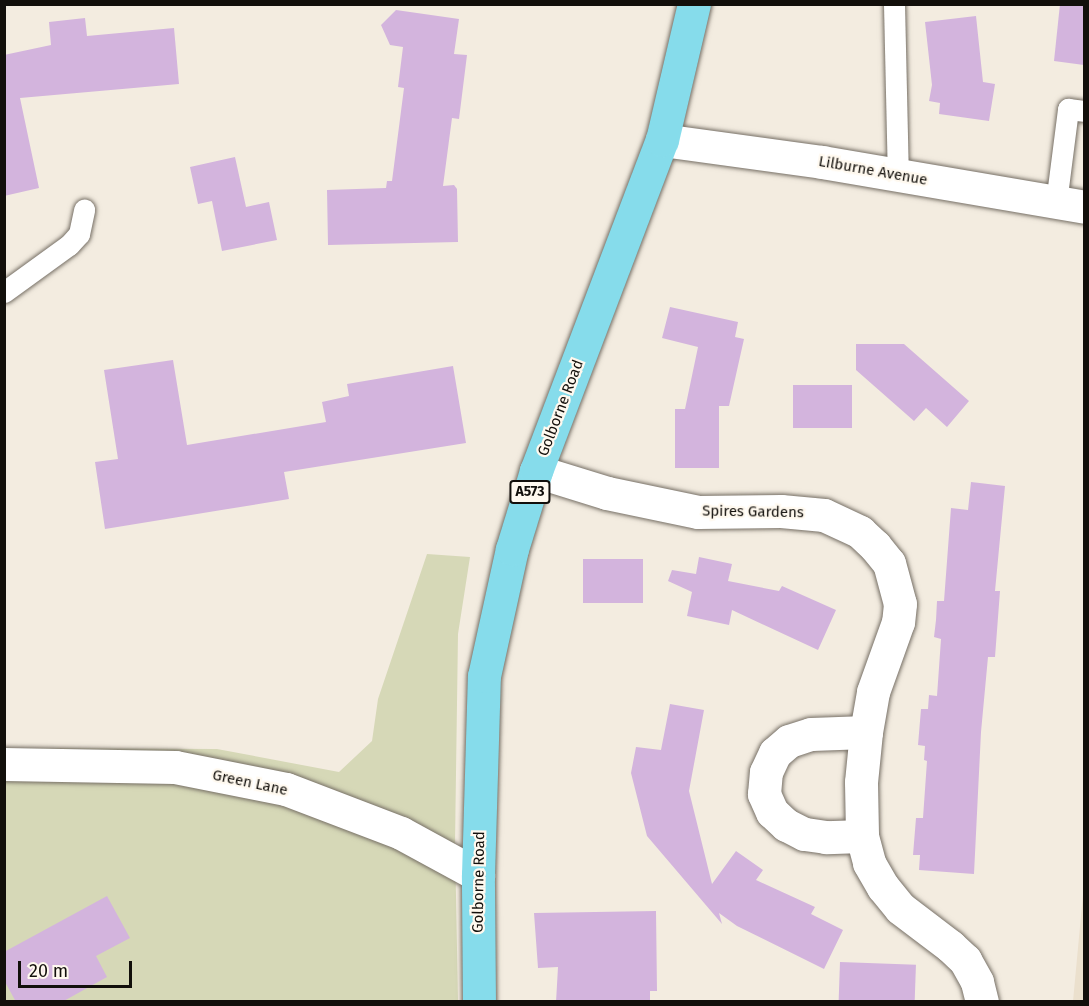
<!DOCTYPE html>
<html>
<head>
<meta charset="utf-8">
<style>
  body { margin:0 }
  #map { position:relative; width:1089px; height:1006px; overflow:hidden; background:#f3ece0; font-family:"Fira Sans",sans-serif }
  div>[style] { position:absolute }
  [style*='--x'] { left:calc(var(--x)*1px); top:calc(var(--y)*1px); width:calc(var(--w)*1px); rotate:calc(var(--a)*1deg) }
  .built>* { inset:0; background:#ebe0cd }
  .green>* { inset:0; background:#d6d8b7 }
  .building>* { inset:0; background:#d3b4dd; transform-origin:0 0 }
  .roads { filter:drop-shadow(0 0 2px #766f65) drop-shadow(0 0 2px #766f65) }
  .service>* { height:21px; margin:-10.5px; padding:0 10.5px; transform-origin:10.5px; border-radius:10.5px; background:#fff }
  .minor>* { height:33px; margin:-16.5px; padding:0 16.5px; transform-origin:16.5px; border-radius:16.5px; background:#fff }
  .primary>* { height:33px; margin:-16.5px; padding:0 16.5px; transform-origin:16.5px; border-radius:16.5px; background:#86dceb }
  span { translate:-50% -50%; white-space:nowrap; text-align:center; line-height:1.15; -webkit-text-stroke:4.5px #fff9ef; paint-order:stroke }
  .shield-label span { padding:2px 4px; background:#fff9ef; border:2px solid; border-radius:4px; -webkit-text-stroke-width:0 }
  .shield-label { font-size:14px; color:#120f0b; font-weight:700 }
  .street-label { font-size:15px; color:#120f0b }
  .frame { position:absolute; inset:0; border:6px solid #120f0b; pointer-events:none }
  .scale { position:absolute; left:18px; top:961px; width:114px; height:27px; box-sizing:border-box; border:3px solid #120f0b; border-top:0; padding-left:8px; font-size:18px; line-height:21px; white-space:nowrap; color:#120f0b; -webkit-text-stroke:4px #fff9ef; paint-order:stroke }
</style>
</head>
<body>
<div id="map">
  <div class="built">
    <i style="clip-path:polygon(1084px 884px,1084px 1001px,1073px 1001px)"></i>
  </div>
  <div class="green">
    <i style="clip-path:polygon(427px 554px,470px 557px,458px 634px,455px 844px,458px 1001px,5px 1002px,5px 748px,217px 749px,339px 772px,372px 741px,378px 699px)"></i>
  </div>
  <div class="building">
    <i style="clip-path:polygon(1060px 4px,1084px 4px,1084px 65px,1054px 61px)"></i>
    <i style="clip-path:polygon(396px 10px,459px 19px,454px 54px,467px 55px,459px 119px,452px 118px,443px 186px,454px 185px,457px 189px,458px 242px,328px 245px,327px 190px,386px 188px,387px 181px,392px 181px,404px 88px,398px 87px,403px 47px,390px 45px,381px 25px)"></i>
    <i style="clip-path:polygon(976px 16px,983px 82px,995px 84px,989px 121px,939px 114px,940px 103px,929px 101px,932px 85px,925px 22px)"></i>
    <i style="clip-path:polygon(85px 18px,87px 36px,174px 28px,179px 84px,20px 98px,39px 188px,4px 196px,4px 55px,51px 45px,49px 22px)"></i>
    <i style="clip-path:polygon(235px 157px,246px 207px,269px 202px,277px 240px,222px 251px,212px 201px,198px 204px,190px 167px)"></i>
    <i style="clip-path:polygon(670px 307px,738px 322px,735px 337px,744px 339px,729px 406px,719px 406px,719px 468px,675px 468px,675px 409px,685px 409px,698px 347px,662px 338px)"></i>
    <i style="clip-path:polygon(856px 344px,904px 344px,969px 401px,947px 427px,926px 408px,914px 421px,856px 370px)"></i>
    <i style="clip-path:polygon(173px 360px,187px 445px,326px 422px,322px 402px,349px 396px,347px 384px,453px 366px,466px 443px,284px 472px,289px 499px,105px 529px,95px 462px,118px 459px,104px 370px)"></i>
    <i style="left:793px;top:385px;width:59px;height:43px"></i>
    <i style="clip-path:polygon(971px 482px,1005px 486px,995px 591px,1000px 591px,995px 657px,988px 657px,981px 732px,974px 874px,919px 870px,920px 855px,913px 855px,916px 818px,923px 818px,927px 761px,924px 760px,925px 746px,918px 745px,921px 709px,928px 709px,929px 695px,937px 696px,941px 639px,934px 637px,936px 620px,937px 601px,944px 601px,951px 508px,968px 510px)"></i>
    <i style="clip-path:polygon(699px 557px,732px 564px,728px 581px,779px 591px,782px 586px,836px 610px,818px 650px,732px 610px,729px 625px,687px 616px,692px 592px,668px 581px,672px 570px,696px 574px)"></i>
    <i style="left:583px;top:559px;width:60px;height:44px"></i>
    <i style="clip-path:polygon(670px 704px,704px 710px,689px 791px,712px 884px,736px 851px,763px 870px,756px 880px,815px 907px,811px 914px,843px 930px,824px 969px,737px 926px,719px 913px,722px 924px,647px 836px,631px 773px,636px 747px,661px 750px)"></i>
    <i style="clip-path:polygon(107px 896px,130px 938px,96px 956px,107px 977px,62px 1002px,16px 1002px,4px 980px,4px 952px)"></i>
    <i style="clip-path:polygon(656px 911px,657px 991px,650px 991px,650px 1002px,556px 1002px,558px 967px,538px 968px,534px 913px)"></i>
    <i style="left:840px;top:962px;width:76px;height:40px;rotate:2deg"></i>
  </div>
  <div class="roads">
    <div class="service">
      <i style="--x:894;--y:4;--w:172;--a:88.7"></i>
      <i style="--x:1056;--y:203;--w:95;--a:-82.7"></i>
      <i style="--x:1068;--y:109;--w:16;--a:7"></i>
      <i style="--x:4;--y:292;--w:80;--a:-35.9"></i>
      <i style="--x:69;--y:245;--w:15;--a:-48"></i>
      <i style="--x:79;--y:234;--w:25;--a:-78"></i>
    </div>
    <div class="minor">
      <i style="--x:662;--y:140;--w:162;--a:7.8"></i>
      <i style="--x:822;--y:162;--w:266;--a:9.7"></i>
      <i style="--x:536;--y:471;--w:74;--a:17.2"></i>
      <i style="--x:607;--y:493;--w:93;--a:11.8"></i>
      <i style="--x:698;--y:512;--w:83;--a:-0.7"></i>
      <i style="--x:781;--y:511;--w:43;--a:5.3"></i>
      <i style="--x:824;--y:515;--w:40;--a:25"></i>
      <i style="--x:860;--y:532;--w:21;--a:43"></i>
      <i style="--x:875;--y:546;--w:22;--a:51"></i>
      <i style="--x:889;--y:563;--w:42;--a:75"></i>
      <i style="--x:900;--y:604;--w:18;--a:96"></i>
      <i style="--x:898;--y:622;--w:74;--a:109.7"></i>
      <i style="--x:873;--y:692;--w:41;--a:99.9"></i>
      <i style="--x:866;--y:732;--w:50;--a:95.7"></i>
      <i style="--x:861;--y:782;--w:54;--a:88.9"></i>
      <i style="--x:862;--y:836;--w:28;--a:75"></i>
      <i style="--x:869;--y:863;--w:28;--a:60"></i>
      <i style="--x:883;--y:887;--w:27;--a:51"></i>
      <i style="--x:900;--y:908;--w:63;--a:37.2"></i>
      <i style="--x:950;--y:946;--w:21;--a:43"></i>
      <i style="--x:965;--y:960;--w:25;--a:61"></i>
      <i style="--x:977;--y:982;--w:21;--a:76"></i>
      <i style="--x:4;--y:764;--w:171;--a:1"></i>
      <i style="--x:175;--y:767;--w:113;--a:11.2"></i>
      <i style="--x:286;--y:789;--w:123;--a:20.9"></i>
      <i style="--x:401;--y:833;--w:88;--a:28.6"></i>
      <i style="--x:862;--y:836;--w:36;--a:178"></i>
      <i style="--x:826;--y:837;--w:22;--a:-172"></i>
      <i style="--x:804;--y:834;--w:20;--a:-153"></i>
      <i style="--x:786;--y:825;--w:19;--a:-137"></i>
      <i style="--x:772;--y:812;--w:20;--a:-114"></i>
      <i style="--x:764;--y:794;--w:22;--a:-85"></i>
      <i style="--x:766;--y:772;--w:21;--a:-65"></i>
      <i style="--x:775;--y:753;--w:18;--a:-41"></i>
      <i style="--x:789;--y:741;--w:23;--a:-18"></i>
      <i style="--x:811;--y:734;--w:55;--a:-2.1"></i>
    </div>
    <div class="primary">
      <i style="--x:479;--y:1002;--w:127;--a:-90.5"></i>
      <i style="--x:478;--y:875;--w:199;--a:-88.3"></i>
      <i style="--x:484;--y:676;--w:130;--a:-77.6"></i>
      <i style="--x:512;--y:549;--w:82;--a:-72.9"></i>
      <i style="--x:536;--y:471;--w:354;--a:-69.2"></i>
      <i style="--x:662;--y:140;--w:140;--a:-76.8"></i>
    </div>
  </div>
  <div class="shield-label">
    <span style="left:530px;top:492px">A573</span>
  </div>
  <div class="street-label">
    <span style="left:873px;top:171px;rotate:10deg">Lilburne Avenue</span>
    <span style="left:561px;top:408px;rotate:-69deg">Golborne Road</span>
    <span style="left:753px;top:512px;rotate:1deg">Spires Gardens</span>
    <span style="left:250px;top:783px;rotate:12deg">Green Lane</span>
    <span style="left:479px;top:882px;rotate:-89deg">Golborne Road</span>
  </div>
  <div class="frame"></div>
  <div class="scale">20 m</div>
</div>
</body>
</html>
